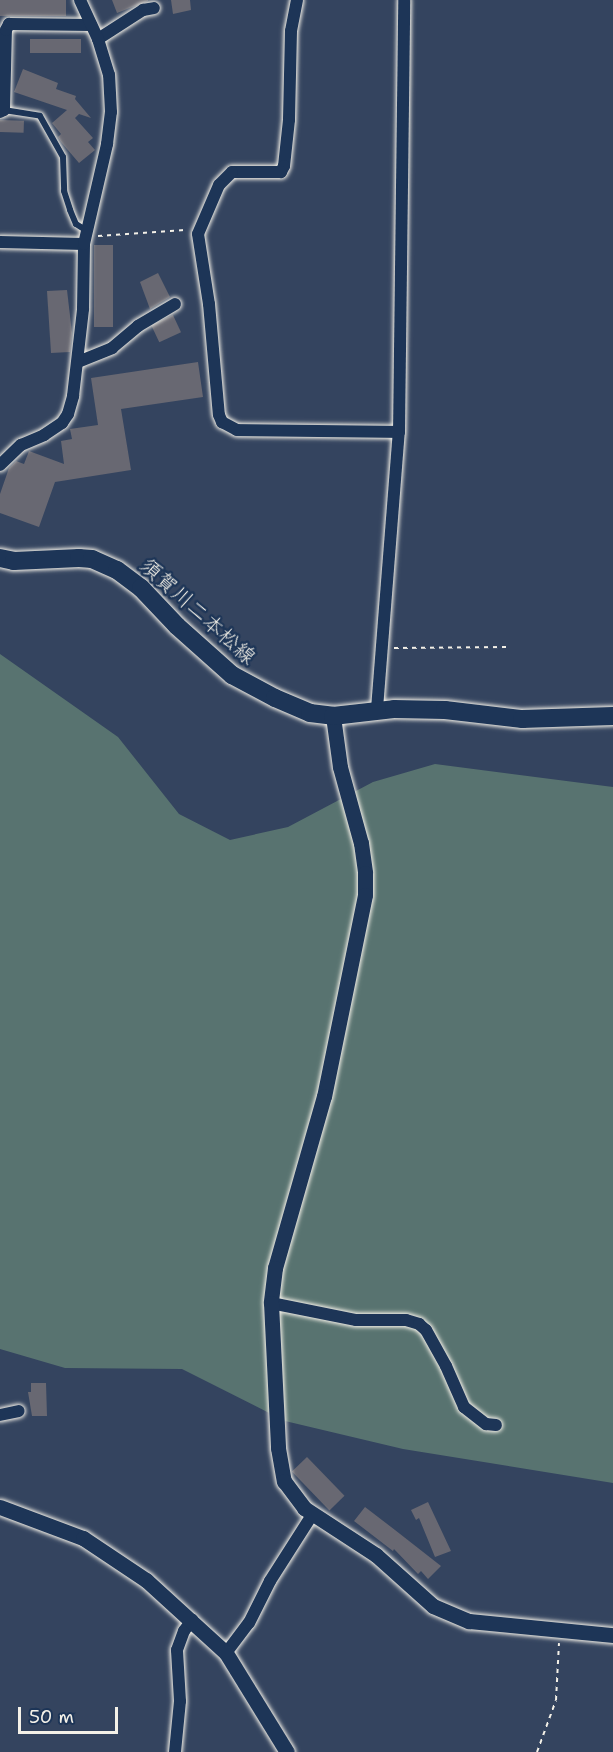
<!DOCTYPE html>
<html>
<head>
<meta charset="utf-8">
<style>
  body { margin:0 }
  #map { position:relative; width:613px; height:1752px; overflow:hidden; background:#34445f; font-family:"Shantell Sans","Klee One",sans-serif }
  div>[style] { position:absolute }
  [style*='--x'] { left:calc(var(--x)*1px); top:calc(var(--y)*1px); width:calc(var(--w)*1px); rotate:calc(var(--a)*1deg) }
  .green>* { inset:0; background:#587370 }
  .building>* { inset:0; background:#686872; transform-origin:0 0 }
  .path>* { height:2px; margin-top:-1px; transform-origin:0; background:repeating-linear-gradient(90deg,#f4f1e8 0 4.5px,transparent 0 9px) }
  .roads { filter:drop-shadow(0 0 2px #f4f1e8) drop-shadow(0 0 2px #f4f1e8) }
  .service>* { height:6px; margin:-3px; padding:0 3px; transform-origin:3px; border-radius:3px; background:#1d3557 }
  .minor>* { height:12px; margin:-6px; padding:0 6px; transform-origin:6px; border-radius:6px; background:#1d3557 }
  .tertiary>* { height:15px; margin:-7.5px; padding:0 7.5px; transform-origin:7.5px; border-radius:7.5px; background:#1d3557 }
  .secondary>* { height:18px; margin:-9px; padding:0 9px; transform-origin:9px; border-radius:9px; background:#1d3557 }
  span { translate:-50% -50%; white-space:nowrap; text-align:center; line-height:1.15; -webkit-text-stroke:5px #1d3557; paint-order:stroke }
  .street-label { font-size:21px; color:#f4f1e8 }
  .scale { position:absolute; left:18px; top:1707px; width:100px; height:27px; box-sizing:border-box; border:3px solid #f4f1e8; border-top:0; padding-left:8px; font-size:18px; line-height:21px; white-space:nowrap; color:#f4f1e8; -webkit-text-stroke:4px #1d3557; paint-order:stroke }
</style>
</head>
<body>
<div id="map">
  <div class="green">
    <i style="clip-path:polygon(0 654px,118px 737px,179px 814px,230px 840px,288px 827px,373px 782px,435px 764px,613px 787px,613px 1483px,403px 1449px,285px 1421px,182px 1369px,65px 1368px,0 1349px)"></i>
  </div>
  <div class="building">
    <i style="left:0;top:0;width:66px;height:16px"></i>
    <i style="clip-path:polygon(112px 0,148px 0,148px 1px,117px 13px)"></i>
    <i style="clip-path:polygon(171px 0,190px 0,191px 10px,173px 14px)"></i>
    <i style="left:81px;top:39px;width:14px;height:51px;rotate:90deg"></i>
    <i style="clip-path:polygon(23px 69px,58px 83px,56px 89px,76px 96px,75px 99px,91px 118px,79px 114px,75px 118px,93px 138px,88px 142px,95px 150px,79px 163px,61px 142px,58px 137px,61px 134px,52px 123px,67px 110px,14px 92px)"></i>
    <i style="left:0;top:120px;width:24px;height:12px;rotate:2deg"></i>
    <i style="left:94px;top:245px;width:19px;height:82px"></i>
    <i style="clip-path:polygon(158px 273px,170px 297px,150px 309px,140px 282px)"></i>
    <i style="clip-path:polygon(67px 290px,72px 333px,70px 352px,51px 353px,47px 291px)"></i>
    <i style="left:173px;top:315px;width:19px;height:24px;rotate:65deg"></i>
    <i style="clip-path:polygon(198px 362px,203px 397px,121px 409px,131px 470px,55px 482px,39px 527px,0 513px,0 494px,9px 468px,16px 461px,24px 464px,29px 451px,64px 464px,61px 441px,72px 439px,70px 429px,98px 425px,91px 378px)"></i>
    <i style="clip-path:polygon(31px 1383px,46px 1383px,47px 1416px,32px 1416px,28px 1392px,31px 1392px)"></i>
    <i style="left:307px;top:1457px;width:54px;height:21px;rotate:46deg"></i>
    <i style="clip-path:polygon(428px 1502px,451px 1551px,435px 1557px,419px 1518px,416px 1520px,411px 1510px)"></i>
    <i style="clip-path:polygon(365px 1507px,395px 1530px,441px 1566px,428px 1579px,421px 1571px,418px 1574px,394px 1549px,393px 1551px,354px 1521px)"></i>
  </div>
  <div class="path">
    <i style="--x:98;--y:236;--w:87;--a:-3.9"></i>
    <i style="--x:394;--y:648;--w:112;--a:-0.5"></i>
    <i style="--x:537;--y:1752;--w:55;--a:-69.9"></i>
    <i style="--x:556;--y:1700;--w:57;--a:-87"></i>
  </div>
  <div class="roads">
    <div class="service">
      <i style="--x:4;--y:110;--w:36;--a:9"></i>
      <i style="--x:40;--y:116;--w:47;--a:60.7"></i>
      <i style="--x:63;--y:157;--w:34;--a:88"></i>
      <i style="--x:64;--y:191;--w:20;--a:72"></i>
      <i style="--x:70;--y:210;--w:15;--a:67"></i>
      <i style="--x:76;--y:224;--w:13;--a:32"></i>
    </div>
    <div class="minor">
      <i style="--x:297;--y:0;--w:32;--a:101"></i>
      <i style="--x:291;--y:31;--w:89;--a:91.3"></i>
      <i style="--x:289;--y:120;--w:46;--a:96.2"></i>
      <i style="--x:284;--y:166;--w:7;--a:117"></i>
      <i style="--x:281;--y:172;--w:49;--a:180"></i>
      <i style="--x:232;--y:172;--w:18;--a:135"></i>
      <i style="--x:219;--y:185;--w:53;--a:113.2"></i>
      <i style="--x:198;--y:234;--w:71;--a:81.1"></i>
      <i style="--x:209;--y:304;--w:111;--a:84.9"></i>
      <i style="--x:219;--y:415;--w:8;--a:67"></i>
      <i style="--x:222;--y:422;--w:17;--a:28"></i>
      <i style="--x:237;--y:430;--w:162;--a:0.7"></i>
      <i style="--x:98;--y:39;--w:54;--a:-32.8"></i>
      <i style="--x:143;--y:10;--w:11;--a:-10"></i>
      <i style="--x:0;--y:112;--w:4;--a:-27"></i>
      <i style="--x:4;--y:110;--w:80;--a:-88.6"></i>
      <i style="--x:6;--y:30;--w:7;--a:-63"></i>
      <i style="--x:9;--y:24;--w:82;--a:0.7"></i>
      <i style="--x:0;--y:242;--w:84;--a:1.4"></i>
      <i style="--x:78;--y:362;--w:37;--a:-22"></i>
      <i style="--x:112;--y:348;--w:34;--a:-40"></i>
      <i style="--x:138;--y:326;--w:43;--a:-30.7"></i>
      <i style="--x:0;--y:465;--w:29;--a:-44"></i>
      <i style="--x:21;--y:445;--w:25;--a:-23"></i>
      <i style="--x:44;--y:435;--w:22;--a:-34"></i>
      <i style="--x:62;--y:423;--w:11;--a:-56"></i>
      <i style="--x:68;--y:414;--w:19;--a:-74"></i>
      <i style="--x:73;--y:396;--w:88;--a:-83.4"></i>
      <i style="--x:83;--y:309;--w:65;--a:-89.1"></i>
      <i style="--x:84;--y:244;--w:103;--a:-77"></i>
      <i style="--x:107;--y:144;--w:32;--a:-83"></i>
      <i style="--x:111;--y:112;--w:37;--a:-93"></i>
      <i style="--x:109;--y:75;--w:38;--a:-107"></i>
      <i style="--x:98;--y:39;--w:43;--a:-114.8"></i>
      <i style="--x:377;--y:709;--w:278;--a:-85.5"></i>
      <i style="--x:399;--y:432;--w:432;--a:-89.3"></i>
      <i style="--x:271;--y:1303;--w:87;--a:11.3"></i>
      <i style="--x:356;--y:1320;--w:50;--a:0"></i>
      <i style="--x:406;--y:1320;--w:14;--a:17"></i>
      <i style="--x:419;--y:1324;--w:9;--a:41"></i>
      <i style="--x:426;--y:1330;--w:41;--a:60.9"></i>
      <i style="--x:446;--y:1366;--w:45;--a:66.3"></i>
      <i style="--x:464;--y:1407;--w:28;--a:38"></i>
      <i style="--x:486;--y:1424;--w:10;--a:6"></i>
      <i style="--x:0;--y:1415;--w:19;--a:-12"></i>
      <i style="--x:226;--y:1653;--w:38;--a:-53"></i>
      <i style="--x:249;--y:1623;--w:47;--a:-63.4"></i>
      <i style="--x:270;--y:1581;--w:78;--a:-57.5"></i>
      <i style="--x:175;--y:1752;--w:51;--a:-84.4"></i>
      <i style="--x:180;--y:1701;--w:51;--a:-93.4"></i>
      <i style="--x:177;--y:1650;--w:20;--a:-70"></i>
      <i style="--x:184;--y:1631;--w:14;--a:-54"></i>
    </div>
    <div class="tertiary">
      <i style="--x:333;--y:716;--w:51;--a:82.2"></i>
      <i style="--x:340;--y:767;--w:79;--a:74.6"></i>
      <i style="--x:361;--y:843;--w:30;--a:82"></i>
      <i style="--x:365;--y:873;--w:22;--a:90"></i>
      <i style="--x:365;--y:895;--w:205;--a:101.5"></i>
      <i style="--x:324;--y:1096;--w:179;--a:105.9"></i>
      <i style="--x:275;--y:1268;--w:35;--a:97"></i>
      <i style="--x:271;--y:1303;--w:145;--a:87.2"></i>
      <i style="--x:278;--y:1448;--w:34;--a:80"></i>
      <i style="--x:284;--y:1481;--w:34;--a:53"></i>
      <i style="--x:304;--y:1508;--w:86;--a:33.1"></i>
      <i style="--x:376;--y:1555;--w:76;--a:41.8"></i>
      <i style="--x:433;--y:1606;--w:39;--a:23"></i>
      <i style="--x:469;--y:1621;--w:145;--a:5.6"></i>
      <i style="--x:0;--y:1507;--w:89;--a:20.5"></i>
      <i style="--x:83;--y:1538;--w:76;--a:33.7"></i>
      <i style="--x:146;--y:1580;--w:108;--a:42.4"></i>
      <i style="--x:226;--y:1653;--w:116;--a:58.4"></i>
    </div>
    <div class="secondary">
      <i style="--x:0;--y:558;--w:14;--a:12"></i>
      <i style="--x:14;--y:561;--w:65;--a:-2.6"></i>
      <i style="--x:79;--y:558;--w:13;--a:4"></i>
      <i style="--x:92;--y:559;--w:27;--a:24"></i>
      <i style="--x:117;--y:570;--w:30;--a:37"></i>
      <i style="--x:141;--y:588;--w:52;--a:46.5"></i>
      <i style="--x:177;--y:626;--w:74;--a:41.7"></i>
      <i style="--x:232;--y:675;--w:49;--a:28.1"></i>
      <i style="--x:275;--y:698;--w:38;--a:23"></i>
      <i style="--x:310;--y:713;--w:23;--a:7"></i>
      <i style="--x:333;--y:716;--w:61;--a:-6.5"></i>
      <i style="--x:394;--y:709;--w:51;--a:1.1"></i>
      <i style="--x:445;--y:710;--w:78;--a:6.7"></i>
      <i style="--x:522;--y:719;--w:91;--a:-1.9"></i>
    </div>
  </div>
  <div class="street-label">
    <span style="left:198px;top:611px;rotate:42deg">須賀川二本松線</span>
  </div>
  <div class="scale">50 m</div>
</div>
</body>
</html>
